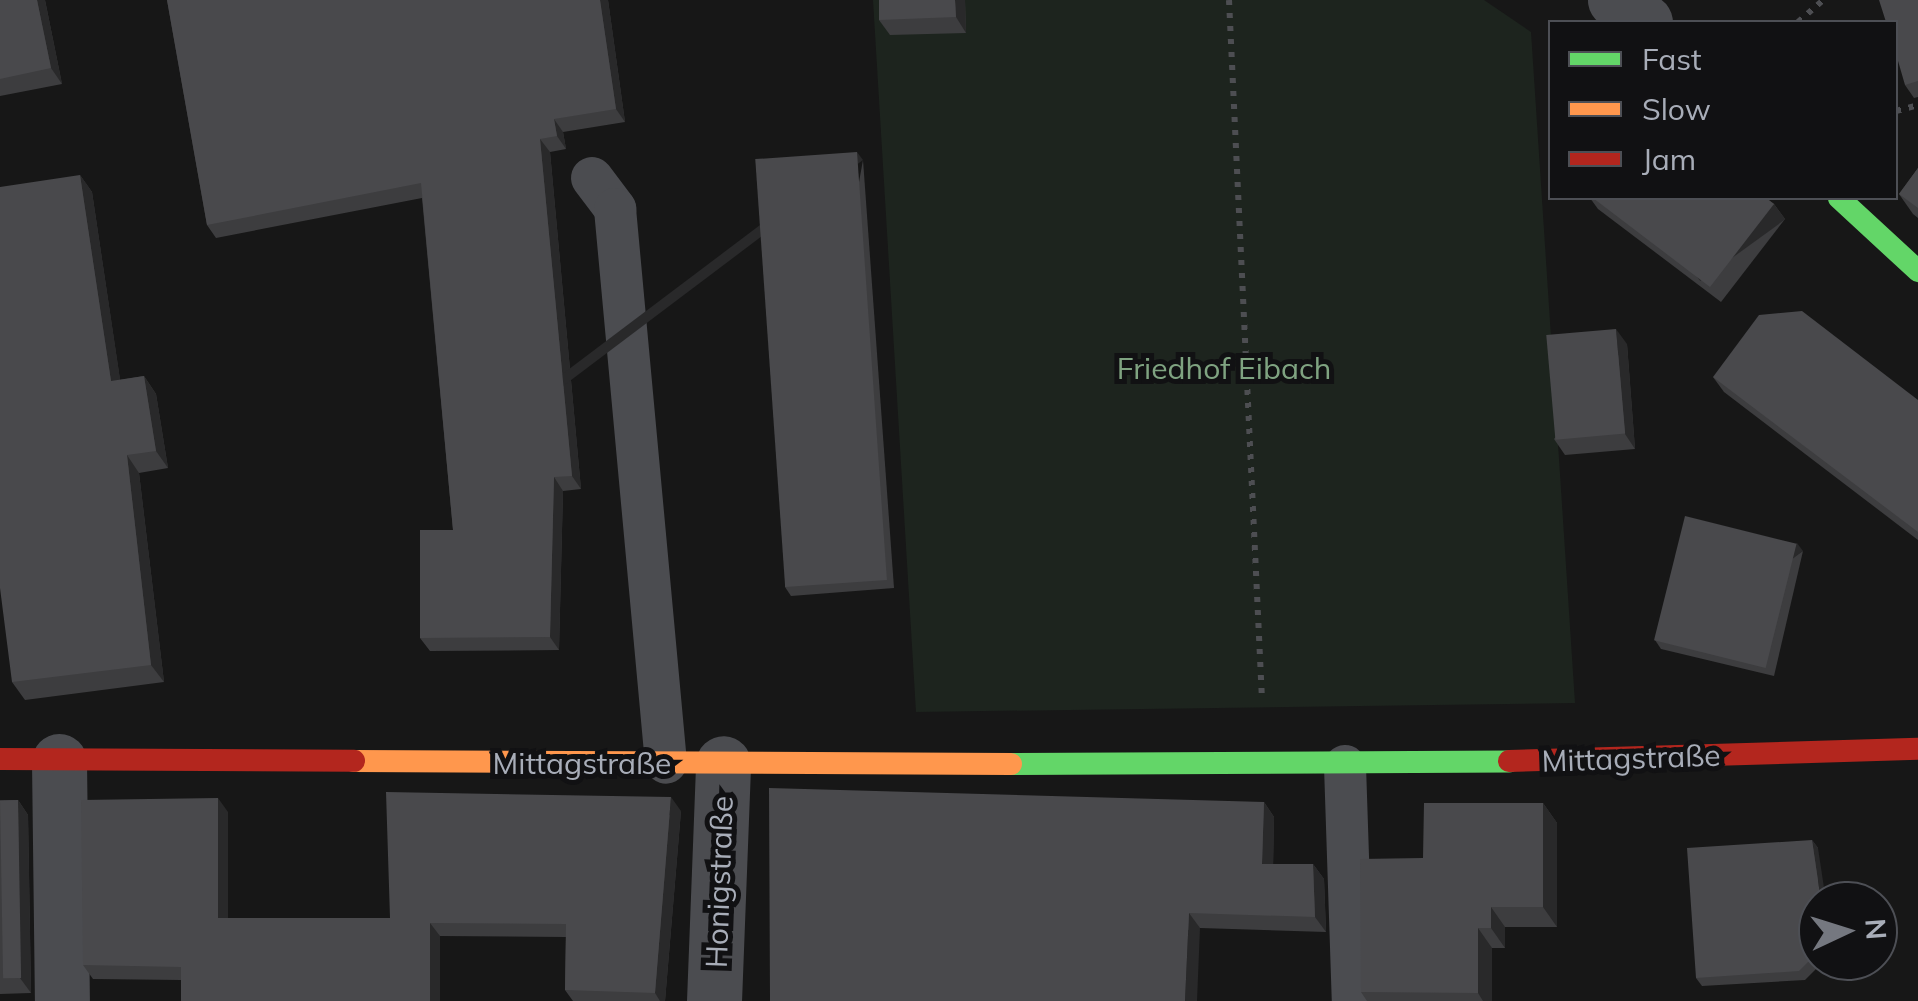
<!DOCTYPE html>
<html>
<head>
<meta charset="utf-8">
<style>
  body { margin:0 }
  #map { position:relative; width:1918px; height:1001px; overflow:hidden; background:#171717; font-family:Mulish,sans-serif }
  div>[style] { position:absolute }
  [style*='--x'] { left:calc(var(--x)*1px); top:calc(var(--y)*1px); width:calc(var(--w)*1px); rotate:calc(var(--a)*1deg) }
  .green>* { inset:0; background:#1d241e }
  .path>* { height:6px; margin-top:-3px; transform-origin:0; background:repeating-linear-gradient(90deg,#4d4e52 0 5px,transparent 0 13px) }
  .lane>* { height:42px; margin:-21px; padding:0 21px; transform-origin:21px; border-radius:21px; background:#4b4c50 }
  .street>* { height:55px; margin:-27.5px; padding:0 27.5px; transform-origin:27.5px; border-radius:27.5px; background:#4b4c50 }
  .fast>* { height:22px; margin:-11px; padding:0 11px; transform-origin:11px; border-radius:11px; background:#63d668 }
  .slow>* { height:22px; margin:-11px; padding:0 11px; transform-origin:11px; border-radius:11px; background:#ff974d }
  .jam>* { height:22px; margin:-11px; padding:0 11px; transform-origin:11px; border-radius:11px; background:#b3261e }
  .wall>* { inset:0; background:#3d3d3f }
  .shaded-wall>* { inset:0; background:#29292a; transform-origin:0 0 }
  .building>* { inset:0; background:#49494c; transform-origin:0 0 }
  span { translate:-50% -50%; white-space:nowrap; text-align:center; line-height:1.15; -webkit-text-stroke:10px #111113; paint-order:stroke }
  .park-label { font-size:30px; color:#7fa381 }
  .street-label { font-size:30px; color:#a8adb8 }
  .legend { position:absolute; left:1548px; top:20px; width:350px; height:180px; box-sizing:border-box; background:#111113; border:2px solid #4d4f55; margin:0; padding:12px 18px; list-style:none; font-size:30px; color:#a8adb8 }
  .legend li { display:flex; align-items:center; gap:20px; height:50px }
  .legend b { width:50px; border:2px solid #4d4f55 }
  .north { position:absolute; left:1798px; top:881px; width:100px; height:100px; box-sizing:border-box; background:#111113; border:2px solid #4d4f55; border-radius:50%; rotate:86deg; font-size:28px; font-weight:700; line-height:40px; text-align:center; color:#a8adb8 }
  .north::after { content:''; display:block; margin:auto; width:35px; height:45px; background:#757880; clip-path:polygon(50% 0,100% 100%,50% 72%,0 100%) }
</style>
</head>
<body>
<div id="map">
  <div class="green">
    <i style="clip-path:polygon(873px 0,1484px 0,1531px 32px,1575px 703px,916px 712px)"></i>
  </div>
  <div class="path">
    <i style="--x:1229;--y:0;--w:701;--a:87.3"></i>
    <i style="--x:1798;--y:22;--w:33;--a:-41"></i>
    <i style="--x:1896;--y:111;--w:23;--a:-15"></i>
  </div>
  <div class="lane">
    <i style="--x:592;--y:178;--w:39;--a:53"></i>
    <i style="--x:615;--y:209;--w:556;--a:84.74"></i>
    <i style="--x:1345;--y:766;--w:235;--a:88.1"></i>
  </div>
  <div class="street">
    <i style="--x:1615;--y:0;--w:37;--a:36"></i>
    <i style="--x:59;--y:761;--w:240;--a:89.3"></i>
    <i style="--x:714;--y:1001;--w:238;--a:-87.8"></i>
  </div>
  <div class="fast">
    <i style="--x:1839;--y:198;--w:108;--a:42.7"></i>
    <i style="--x:1011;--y:764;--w:498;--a:-0.3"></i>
  </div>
  <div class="slow">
    <i style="--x:354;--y:761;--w:657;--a:0.26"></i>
  </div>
  <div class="jam">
    <i style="--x:0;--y:759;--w:354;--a:0.3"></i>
    <i style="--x:1509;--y:761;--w:409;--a:-1.7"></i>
  </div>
  <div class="wall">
    <i style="clip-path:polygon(0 0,45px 0,62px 84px,0 96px)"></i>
    <i style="clip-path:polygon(167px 0,608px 0,625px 122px,563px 132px,566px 149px,550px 152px,581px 489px,563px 491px,559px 650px,430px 651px,420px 638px,453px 530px,422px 198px,216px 238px,207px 225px)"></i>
    <i style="clip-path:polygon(879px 0,965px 0,966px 33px,890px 35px,879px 20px)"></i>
    <i style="clip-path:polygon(1918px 0,1918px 97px,1914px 98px,1905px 85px)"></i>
    <i style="clip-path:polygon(863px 160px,894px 588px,791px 596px,785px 587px)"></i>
    <i style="clip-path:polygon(1918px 168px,1918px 218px,1913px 214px,1899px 194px)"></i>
    <i style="clip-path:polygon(80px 175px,92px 192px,120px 380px,144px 376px,156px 394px,168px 468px,139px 473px,164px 682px,25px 700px,12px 682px)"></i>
    <i style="clip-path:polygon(1590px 198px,1766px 198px,1774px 204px,1785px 219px,1721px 302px,1598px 209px)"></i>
    <i style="clip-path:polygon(1627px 344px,1635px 449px,1565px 455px,1554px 439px)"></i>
    <i style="clip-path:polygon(1713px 377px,1918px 400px,1918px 540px,1724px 392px)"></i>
    <i style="clip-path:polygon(1803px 551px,1774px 676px,1661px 649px,1655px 640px)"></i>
    <i style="clip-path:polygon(18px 800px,28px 815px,31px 993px,0 994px,0 801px)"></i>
    <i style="clip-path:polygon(1264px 802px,1274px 817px,1273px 864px,1313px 864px,1324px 879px,1326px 932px,1200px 928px,770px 1001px)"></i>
    <i style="clip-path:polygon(1543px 803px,1557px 823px,1557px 927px,1505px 927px,1505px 948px,1492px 948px,1492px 1001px,1367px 1001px,1361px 992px,1423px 858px)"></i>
    <i style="clip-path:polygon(681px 811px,665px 1001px,573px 1001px,565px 990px,566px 937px,440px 936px,440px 1001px,181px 1001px,181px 980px,93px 979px,83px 965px,228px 812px,228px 918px,390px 918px)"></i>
    <i style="clip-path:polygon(1812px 840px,1818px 848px,1818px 961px,1824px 961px,1805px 980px,1702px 986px,1696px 978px)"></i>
  </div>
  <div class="shaded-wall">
    <i style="clip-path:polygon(37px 0,45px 0,62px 84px,51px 68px)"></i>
    <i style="clip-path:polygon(600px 0,608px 0,625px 122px,616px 109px)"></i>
    <i style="clip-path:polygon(955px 0,965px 0,966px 33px,956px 17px)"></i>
    <i style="clip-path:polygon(554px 119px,563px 132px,566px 149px,557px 136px)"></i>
    <i style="clip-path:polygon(540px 139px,550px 152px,581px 489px,572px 476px)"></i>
    <i style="left:857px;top:152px;width:10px;height:429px;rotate:53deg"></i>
    <i style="clip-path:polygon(80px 175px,92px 192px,123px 399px,111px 381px)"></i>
    <i style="left:1774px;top:204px;width:19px;height:105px;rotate:54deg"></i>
    <i style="clip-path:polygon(1616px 329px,1627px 344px,1635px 449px,1625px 434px)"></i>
    <i style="clip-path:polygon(144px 376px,156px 394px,168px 468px,156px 451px)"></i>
    <i style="clip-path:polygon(127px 455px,139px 473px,164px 682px,151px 665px)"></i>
    <i style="clip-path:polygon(554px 477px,563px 491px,559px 650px,550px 637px)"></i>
    <i style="left:1797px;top:543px;width:10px;height:128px;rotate:53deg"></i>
    <i style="clip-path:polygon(671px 797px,681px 811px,665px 1001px,660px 1001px,655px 993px)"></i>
    <i style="clip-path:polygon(218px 798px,228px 812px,228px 932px,218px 918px)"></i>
    <i style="clip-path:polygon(18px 800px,28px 815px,31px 993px,20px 978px)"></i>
    <i style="clip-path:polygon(1264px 802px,1274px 817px,1273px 879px,1262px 864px)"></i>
    <i style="clip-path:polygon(1543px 803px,1557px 823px,1557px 927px,1543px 907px)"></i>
    <i style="clip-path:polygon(1812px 840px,1818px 848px,1826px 901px,1821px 901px)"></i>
    <i style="clip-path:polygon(1313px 864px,1324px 879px,1326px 932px,1315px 917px)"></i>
    <i style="clip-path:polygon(1491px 907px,1505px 927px,1505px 948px,1491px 928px)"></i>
    <i style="clip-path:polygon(1189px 913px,1200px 928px,1197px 1001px,1185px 1001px)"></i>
    <i style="clip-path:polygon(430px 923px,440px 936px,440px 1001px,430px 1001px)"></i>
    <i style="clip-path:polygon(1478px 928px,1492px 948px,1492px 1001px,1483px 1001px,1478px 993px)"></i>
  </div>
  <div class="building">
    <i style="clip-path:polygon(0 0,37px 0,51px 68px,0 79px)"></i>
    <i style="clip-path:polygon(167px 0,600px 0,616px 109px,554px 119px,557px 136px,540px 139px,572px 476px,554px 477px,550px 637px,420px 638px,420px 530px,453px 530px,421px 183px,207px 225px)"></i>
    <i style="clip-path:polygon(879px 0,955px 0,956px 17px,879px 20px)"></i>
    <i style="clip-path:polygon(1879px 0,1918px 0,1918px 81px,1905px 85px,1896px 54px,1896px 22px,1886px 22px)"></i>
    <i style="left:857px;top:152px;width:429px;height:102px;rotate:86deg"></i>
    <i style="clip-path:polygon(1918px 168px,1918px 208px,1899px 194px)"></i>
    <i style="clip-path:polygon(80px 175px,111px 381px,144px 376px,156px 451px,127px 455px,151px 665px,12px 682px,0 588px,0 187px)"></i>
    <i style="clip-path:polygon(1593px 198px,1766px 198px,1774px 204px,1710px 287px)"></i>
    <i style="clip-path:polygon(1802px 311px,1918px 400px,1918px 532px,1713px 377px,1759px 315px)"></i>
    <i style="left:1616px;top:329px;width:105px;height:70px;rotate:85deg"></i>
    <i style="left:1685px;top:516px;width:115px;height:128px;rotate:14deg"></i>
    <i style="clip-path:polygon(769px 788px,1264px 802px,1262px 864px,1313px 864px,1315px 917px,1189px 913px,1185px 1001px,770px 1001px)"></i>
    <i style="clip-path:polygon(386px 792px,671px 797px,655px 993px,565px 990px,566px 924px,430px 923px,430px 1001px,181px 1001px,181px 967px,83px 965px,81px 800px,218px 798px,218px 918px,390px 918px)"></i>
    <i style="left:18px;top:800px;width:178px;height:18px;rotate:89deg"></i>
    <i style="clip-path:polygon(1424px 803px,1543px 803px,1543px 907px,1491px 907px,1491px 928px,1478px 928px,1478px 993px,1361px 992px,1360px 859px,1423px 858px)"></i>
    <i style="clip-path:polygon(1812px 840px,1821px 901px,1818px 901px,1818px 952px,1799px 971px,1696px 978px,1687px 848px)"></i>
  </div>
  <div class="park-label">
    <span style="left:1224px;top:368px">Friedhof Eibach</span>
  </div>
  <div class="street-label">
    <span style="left:1631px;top:758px;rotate:-2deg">Mittagstraße</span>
    <span style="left:582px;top:763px">Mittagstraße</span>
    <span style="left:719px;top:882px;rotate:-88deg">Honigstraße</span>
  </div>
  <ul class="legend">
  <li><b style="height:12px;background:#63d668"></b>Fast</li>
  <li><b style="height:12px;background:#ff974d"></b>Slow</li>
  <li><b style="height:12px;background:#b3261e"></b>Jam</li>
  </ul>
  <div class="north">N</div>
</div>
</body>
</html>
